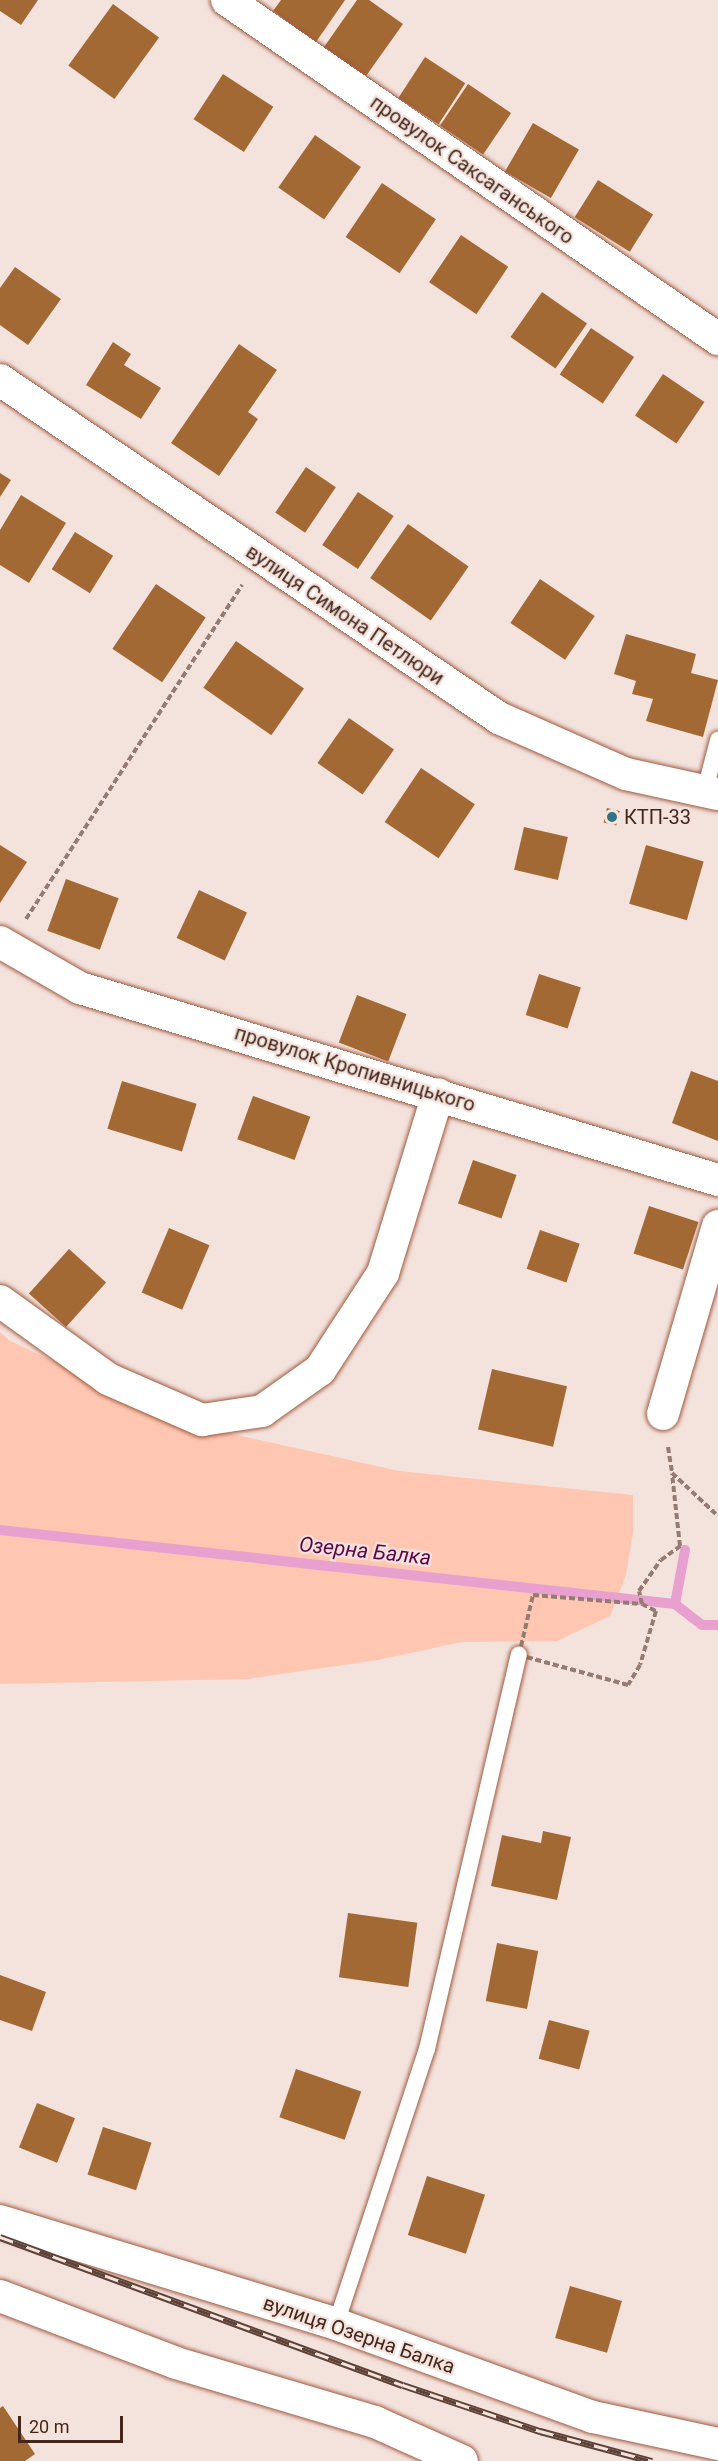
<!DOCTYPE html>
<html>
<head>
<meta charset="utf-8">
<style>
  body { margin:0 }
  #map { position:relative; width:718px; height:2461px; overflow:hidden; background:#f4e3dd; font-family:Roboto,sans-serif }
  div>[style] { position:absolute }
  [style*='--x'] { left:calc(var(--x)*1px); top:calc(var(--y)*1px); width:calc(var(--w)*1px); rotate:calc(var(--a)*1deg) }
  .green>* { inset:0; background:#ffc7b2 }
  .stream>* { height:10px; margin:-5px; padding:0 5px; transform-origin:5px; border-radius:5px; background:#e8a1ce }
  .building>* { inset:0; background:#a36934; transform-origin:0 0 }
  .path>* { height:4px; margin-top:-2px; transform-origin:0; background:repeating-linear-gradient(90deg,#947c73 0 6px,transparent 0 9px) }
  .roads { filter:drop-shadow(0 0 2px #a0593f) drop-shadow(0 0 2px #a0593f) }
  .lane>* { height:16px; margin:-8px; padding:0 8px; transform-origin:8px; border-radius:8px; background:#fff }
  .street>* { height:32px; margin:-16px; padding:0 16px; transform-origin:16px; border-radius:16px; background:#fff }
  .rail>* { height:7px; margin-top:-3.5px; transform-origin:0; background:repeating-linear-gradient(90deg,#f4e3dd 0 14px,#5e4237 0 28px); box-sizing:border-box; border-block:2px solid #5e4237 }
  .dots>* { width:16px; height:16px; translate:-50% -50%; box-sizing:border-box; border:3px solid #f4e3dd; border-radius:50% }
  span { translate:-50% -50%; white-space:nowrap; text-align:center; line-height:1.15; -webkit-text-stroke:4.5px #f4e3dd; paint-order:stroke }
  .street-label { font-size:20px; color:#44261a }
  .poi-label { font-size:20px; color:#44261a }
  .left { translate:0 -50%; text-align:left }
  .water-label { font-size:21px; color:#5a0545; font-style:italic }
  .scale { position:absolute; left:18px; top:2416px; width:105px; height:27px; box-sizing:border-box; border:3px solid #44261a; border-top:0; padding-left:8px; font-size:18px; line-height:21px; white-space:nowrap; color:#44261a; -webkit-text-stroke:4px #f4e3dd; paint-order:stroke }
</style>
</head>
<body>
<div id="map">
  <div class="green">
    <i style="clip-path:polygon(0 1332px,10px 1341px,188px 1424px,399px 1471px,633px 1495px,633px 1533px,626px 1575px,610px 1616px,557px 1641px,462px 1642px,378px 1660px,248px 1679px,0 1684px)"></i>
  </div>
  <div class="stream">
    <i style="--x:0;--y:1530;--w:679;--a:6.26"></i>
    <i style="--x:675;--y:1604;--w:34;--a:38"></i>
    <i style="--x:702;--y:1625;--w:16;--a:0"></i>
    <i style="--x:675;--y:1604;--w:55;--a:-79.5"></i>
  </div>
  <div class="building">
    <i style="clip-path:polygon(0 0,38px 0,21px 25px,0 11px)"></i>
    <i style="clip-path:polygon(281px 0,345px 0,316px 42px,273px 11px)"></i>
    <i style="clip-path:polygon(357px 0,369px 0,403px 24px,366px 76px,324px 47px)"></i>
    <i style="left:113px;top:4px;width:57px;height:76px;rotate:36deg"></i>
    <i style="left:425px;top:57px;width:48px;height:49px;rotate:33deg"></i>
    <i style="left:223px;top:74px;width:60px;height:54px;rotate:33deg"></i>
    <i style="left:468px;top:84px;width:52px;height:50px;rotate:34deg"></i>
    <i style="left:533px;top:123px;width:53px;height:56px;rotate:30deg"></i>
    <i style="left:315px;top:135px;width:56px;height:64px;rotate:35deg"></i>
    <i style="left:598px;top:180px;width:65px;height:44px;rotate:32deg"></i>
    <i style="left:382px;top:183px;width:65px;height:65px;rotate:34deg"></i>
    <i style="left:461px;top:235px;width:57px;height:57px;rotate:34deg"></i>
    <i style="clip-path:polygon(15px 267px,61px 299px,28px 345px,0 325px,0 288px)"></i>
    <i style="left:542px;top:292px;width:55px;height:55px;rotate:35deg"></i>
    <i style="left:591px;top:328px;width:52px;height:56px;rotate:34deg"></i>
    <i style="clip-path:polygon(113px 342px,131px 354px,124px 365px,161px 388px,141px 419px,86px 385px)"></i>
    <i style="clip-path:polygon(239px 344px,277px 370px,248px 412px,258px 419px,219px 476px,171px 443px)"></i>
    <i style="left:663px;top:374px;width:50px;height:50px;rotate:34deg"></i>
    <i style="left:306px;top:467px;width:36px;height:55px;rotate:34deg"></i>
    <i style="clip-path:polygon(0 473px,11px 480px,0 497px)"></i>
    <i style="left:358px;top:492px;width:43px;height:64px;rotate:34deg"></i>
    <i style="clip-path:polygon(21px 495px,66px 523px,29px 583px,0 565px,0 530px)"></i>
    <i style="left:408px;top:524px;width:74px;height:66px;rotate:35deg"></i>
    <i style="left:75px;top:532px;width:45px;height:44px;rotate:32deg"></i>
    <i style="left:540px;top:579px;width:66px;height:53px;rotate:34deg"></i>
    <i style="left:156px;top:584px;width:60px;height:78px;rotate:34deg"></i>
    <i style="clip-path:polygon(626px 634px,696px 654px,691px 673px,718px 680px,703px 737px,646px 721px,653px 699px,632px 694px,636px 681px,614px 674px)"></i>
    <i style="left:236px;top:641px;width:83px;height:57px;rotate:35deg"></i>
    <i style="left:349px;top:718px;width:55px;height:55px;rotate:35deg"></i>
    <i style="left:421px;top:768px;width:65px;height:65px;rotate:34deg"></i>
    <i style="left:607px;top:808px;width:13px;height:15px;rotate:13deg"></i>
    <i style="left:524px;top:827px;width:45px;height:44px;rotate:13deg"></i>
    <i style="clip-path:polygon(0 845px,27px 862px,0 903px)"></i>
    <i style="left:646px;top:845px;width:60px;height:61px;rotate:16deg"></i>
    <i style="left:66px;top:879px;width:56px;height:55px;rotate:20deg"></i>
    <i style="left:199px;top:890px;width:53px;height:53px;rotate:25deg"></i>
    <i style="left:539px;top:974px;width:44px;height:43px;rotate:18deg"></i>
    <i style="left:357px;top:995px;width:53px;height:51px;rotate:21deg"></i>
    <i style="clip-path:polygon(691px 1071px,718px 1081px,718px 1141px,672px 1123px)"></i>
    <i style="left:122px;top:1081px;width:78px;height:50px;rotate:17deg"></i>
    <i style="left:253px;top:1096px;width:61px;height:46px;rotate:20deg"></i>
    <i style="left:473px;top:1160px;width:46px;height:46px;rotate:19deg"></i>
    <i style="left:649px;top:1206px;width:52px;height:50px;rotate:18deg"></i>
    <i style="left:169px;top:1228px;width:44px;height:70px;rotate:23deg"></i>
    <i style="left:540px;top:1230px;width:42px;height:41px;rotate:19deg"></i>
    <i style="left:69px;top:1249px;width:50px;height:60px;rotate:42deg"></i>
    <i style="left:492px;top:1369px;width:77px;height:62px;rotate:13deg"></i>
    <i style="clip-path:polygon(543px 1831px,571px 1837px,557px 1900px,491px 1886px,502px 1835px,541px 1843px)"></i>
    <i style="left:348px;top:1913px;width:70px;height:65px;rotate:8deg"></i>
    <i style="left:497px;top:1943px;width:42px;height:59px;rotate:11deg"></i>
    <i style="clip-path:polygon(0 1975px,46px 1992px,32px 2031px,0 2020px)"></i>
    <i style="left:549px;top:2020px;width:42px;height:40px;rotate:15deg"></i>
    <i style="left:296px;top:2069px;width:69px;height:51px;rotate:19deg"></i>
    <i style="left:37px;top:2103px;width:41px;height:48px;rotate:22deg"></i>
    <i style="left:103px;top:2127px;width:51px;height:50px;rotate:18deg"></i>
    <i style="left:427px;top:2176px;width:61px;height:62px;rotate:18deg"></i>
    <i style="left:570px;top:2286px;width:54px;height:54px;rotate:16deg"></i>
    <i style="clip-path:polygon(3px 2406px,35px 2454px,25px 2461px,0 2461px,0 2408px)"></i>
  </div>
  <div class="path">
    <i style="--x:26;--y:919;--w:398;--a:-57.1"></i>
    <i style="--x:668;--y:1447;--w:26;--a:81"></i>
    <i style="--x:533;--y:1595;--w:109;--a:4.7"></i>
    <i style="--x:642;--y:1604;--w:16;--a:27"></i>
    <i style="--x:656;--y:1611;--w:56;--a:106.5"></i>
    <i style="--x:640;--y:1665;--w:23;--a:121"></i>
    <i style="--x:628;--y:1685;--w:113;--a:-164.6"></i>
    <i style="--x:519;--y:1655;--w:62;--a:-76.9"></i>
    <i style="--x:642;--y:1604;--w:13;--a:-103"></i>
    <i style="--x:639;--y:1591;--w:38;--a:-55"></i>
    <i style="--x:661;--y:1560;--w:24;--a:-36"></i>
    <i style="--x:680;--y:1546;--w:73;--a:-96.3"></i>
    <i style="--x:672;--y:1473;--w:63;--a:43.1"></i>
  </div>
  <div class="roads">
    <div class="lane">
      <i style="--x:705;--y:790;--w:52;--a:-75.4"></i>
      <i style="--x:336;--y:2324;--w:290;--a:-71.7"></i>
      <i style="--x:427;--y:2049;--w:405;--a:-76.9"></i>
    </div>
    <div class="street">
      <i style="--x:227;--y:0;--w:597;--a:34.62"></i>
      <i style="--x:0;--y:380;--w:603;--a:34.11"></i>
      <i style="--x:499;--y:718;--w:139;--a:23.8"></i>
      <i style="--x:626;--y:774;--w:94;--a:12.3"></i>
      <i style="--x:0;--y:942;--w:92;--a:29.9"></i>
      <i style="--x:80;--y:988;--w:666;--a:16.75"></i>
      <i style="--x:0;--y:1301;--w:133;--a:35.8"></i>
      <i style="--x:108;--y:1379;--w:103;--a:23.6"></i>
      <i style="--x:202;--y:1420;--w:61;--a:-8.5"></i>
      <i style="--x:262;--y:1411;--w:71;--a:-35.3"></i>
      <i style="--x:320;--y:1370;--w:116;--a:-57"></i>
      <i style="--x:383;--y:1273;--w:187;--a:-72.9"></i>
      <i style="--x:663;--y:1414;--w:196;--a:-73.7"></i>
      <i style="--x:0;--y:2221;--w:351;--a:17"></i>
      <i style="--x:336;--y:2324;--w:273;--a:19.9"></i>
      <i style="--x:593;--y:2417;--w:128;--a:12.2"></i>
      <i style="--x:0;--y:2296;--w:188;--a:20.8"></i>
      <i style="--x:176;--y:2363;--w:208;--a:16.5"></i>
      <i style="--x:375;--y:2422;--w:95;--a:24.1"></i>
    </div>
  </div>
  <div class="rail">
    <i style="--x:0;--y:2237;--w:429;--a:20.2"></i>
    <i style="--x:403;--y:2385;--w:145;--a:18.6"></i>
    <i style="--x:540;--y:2431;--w:116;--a:15"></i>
  </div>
  <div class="dots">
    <i style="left:612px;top:817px;background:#327286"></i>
  </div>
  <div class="street-label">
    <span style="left:472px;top:170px;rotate:35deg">провулок Саксаганського</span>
    <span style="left:345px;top:615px;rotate:34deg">вулиця Симона Петлюри</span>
    <span style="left:355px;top:1069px;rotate:17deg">провулок Кропивницького</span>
    <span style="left:359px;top:2335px;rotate:19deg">вулиця Озерна Балка</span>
  </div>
  <div class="poi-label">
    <span class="left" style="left:624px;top:817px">КТП-33</span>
  </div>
  <div class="water-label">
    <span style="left:365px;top:1551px;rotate:6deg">Озерна Балка</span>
  </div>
  <div class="scale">20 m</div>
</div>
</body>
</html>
